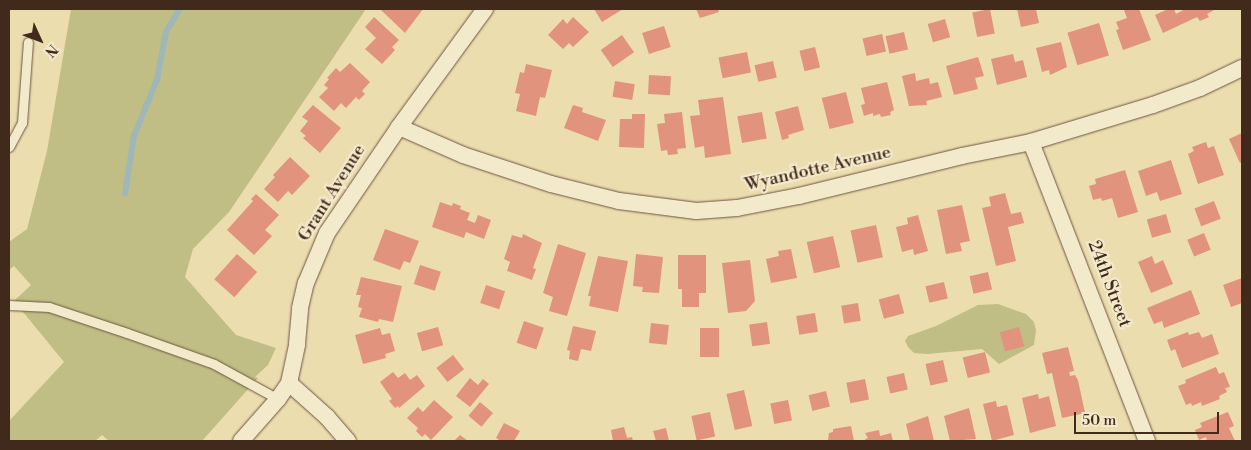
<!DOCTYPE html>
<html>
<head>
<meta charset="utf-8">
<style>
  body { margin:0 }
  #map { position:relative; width:1251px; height:450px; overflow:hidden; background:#ecddaf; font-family:"Libre Bodoni",serif }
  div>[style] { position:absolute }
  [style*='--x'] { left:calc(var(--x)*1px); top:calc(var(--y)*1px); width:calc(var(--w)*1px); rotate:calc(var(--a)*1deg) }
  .green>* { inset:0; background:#c0be85 }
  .stream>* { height:5.5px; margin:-2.75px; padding:0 2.75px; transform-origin:2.75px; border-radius:2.75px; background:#9fb8b7 }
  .building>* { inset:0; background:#e1937d; transform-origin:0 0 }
  .roads { filter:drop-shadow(0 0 1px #6c5640) drop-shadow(0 0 1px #6c5640) }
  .lane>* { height:9px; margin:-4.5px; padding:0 4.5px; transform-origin:4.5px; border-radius:4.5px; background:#f3e9cb }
  .street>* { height:16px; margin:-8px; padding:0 8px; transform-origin:8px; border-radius:8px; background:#f3e9cb }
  span { translate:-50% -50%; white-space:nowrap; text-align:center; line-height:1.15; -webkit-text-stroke:4.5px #f3e9cb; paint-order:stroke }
  .street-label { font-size:18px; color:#41291b }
  .frame { position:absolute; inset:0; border:10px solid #41291b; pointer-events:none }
  .north { position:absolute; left:15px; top:15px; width:50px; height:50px; -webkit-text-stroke:4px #f3e9cb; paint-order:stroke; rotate:133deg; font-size:14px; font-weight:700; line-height:20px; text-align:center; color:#41291b }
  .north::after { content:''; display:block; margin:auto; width:18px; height:22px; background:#41291b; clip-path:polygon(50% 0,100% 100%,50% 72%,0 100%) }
  .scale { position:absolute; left:1074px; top:412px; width:145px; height:22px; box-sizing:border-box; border:2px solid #41291b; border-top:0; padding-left:6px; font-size:15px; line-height:18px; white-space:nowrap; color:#41291b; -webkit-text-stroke:4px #f3e9cb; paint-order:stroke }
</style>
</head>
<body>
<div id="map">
  <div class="green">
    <i style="clip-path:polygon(71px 9px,366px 9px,229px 212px,193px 249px,185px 277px,236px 335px,276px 348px,268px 365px,255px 377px,258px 378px,202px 441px,109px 441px,102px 435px,95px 441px,9px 441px,9px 421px,64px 362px,14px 301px,31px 285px,14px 266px,9px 270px,9px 242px,27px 229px,47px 151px)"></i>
    <i style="clip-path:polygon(998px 304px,1026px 314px,1034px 322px,1036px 330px,1034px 345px,999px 364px,982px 349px,927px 354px,914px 353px,908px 347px,905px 341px,908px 336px,936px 326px,978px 305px)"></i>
  </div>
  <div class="stream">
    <i style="--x:125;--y:194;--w:59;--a:-81.2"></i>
    <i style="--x:134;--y:136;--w:61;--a:-67.7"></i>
    <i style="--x:157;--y:80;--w:49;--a:-79.4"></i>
    <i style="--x:166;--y:32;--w:27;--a:-59"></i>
  </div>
  <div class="building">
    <i style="clip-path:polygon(382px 9px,423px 9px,405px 33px,381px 10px)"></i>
    <i style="clip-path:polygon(594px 9px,623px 9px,602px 22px)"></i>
    <i style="clip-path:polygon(696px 9px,718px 9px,719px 12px,700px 18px)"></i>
    <i style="left:990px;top:9px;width:25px;height:18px;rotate:79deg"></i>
    <i style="clip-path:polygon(1017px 9px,1036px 9px,1039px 23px,1021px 27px)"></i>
    <i style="clip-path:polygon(1127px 9px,1139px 9px,1151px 40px,1123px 50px,1116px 30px,1119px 29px,1116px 22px,1127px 18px,1124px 10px)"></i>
    <i style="clip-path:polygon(1168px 9px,1174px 9px,1176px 14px,1185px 9px,1216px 9px,1207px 14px,1209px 17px,1200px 21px,1197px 17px,1163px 33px,1155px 15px)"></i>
    <i style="clip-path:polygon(374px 17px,399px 40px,392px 47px,395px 50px,382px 64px,365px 49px,376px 38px,365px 27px)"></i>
    <i style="clip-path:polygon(573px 17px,589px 32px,573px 47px,569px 43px,563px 49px,548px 35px,563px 19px,567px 24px)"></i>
    <i style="left:945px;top:19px;width:19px;height:18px;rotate:74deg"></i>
    <i style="left:1099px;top:23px;width:34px;height:33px;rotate:73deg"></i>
    <i style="left:664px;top:26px;width:22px;height:23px;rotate:72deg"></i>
    <i style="left:904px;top:32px;width:18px;height:19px;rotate:77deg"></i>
    <i style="left:882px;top:34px;width:18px;height:20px;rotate:77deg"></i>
    <i style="left:622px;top:35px;width:21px;height:26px;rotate:55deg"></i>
    <i style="clip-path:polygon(1061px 42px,1067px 67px,1050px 75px,1049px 70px,1042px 72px,1036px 48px)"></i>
    <i style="left:815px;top:47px;width:21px;height:16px;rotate:76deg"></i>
    <i style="left:747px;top:52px;width:21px;height:29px;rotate:79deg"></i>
    <i style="clip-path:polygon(1013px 54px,1015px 62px,1023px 60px,1027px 77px,997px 85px,991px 59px)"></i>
    <i style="clip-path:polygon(978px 57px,984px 76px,975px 78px,978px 89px,954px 95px,946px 66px)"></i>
    <i style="left:773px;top:61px;width:17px;height:19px;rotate:77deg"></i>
    <i style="clip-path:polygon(350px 63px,370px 82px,362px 91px,365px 94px,359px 100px,356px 97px,346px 108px,341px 103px,334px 111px,319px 97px,328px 88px,324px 85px,329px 79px,327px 78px,336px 68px,340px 72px)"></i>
    <i style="clip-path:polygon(526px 64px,552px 70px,545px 98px,540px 97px,536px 116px,516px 111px,520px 94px,515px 93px,520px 72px,524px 73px)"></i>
    <i style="clip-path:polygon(915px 73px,916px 81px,929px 78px,930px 84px,938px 82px,942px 97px,926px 101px,927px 105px,909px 106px,902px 76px)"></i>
    <i style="left:649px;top:75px;width:22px;height:19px;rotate:3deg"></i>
    <i style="left:615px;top:81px;width:20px;height:16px;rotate:9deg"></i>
    <i style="clip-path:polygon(887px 82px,894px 110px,890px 112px,891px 115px,881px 117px,880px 114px,873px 116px,873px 113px,864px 116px,861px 105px,865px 104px,861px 88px)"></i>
    <i style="left:846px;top:92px;width:32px;height:25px;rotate:76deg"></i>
    <i style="clip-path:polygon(723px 97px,731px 154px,705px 158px,704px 146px,695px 148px,690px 116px,700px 115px,698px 100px)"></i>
    <i style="clip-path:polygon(313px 105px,341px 128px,320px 153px,303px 138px,306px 136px,300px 131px,308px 121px,302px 117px)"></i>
    <i style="clip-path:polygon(573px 105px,583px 108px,582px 112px,606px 120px,598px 141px,564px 128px)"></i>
    <i style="clip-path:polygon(798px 106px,804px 130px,788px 135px,789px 138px,782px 140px,775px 112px)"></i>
    <i style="clip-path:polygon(682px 112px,686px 148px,677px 149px,678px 154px,668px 155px,667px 150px,661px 151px,657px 124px,665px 123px,664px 114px)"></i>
    <i style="left:762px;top:112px;width:27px;height:25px;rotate:80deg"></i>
    <i style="clip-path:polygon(632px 114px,645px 114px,644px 148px,619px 147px,620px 119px,632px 119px)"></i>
    <i style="clip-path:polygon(1242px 133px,1242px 162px,1240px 163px,1229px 139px)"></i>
    <i style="clip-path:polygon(1206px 142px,1208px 148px,1214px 146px,1224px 175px,1198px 184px,1188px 154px,1194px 151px,1192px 147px)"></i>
    <i style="clip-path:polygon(290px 157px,310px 176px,292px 195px,288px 191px,278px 202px,264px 189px,275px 177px,273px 175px)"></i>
    <i style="clip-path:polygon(1171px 160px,1182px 194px,1160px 201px,1157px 192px,1146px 196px,1138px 171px)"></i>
    <i style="clip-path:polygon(1125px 170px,1138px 212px,1118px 218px,1112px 198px,1102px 201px,1101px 198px,1093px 200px,1089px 186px,1096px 184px,1095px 179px)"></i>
    <i style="clip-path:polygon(1005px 193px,1011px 214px,1021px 212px,1024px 223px,1008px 227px,1016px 261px,996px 266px,982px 208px,991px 206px,989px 197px)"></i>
    <i style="clip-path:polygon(256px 194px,279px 215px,265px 230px,272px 236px,254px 255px,227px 230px,253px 201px,251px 199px)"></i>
    <i style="left:1214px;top:201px;width:19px;height:21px;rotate:69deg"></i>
    <i style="clip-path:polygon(440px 202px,452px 206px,453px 203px,461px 206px,460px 209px,470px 213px,467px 220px,475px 223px,478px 215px,491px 220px,484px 239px,466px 232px,464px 238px,432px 227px)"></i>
    <i style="clip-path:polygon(962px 205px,970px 241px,960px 243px,962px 251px,946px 254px,937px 210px)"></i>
    <i style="left:1166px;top:214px;width:19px;height:20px;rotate:74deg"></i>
    <i style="clip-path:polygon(918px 215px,928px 251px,914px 255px,913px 249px,902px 252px,896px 227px,908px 224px,907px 218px)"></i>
    <i style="left:876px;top:225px;width:33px;height:26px;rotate:78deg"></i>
    <i style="clip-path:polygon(385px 229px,419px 241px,410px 263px,404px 261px,400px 270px,373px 260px)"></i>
    <i style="left:1204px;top:233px;width:18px;height:18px;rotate:68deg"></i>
    <i style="clip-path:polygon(523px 234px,542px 243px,533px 268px,536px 269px,532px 280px,507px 271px,510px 262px,504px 259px,512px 235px,522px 238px)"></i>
    <i style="left:833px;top:236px;width:32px;height:27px;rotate:77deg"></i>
    <i style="clip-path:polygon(558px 244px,586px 253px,567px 316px,549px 311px,553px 297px,543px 293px)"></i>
    <i style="clip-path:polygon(791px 249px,797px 278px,771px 283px,766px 259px,779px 256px,778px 251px)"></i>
    <i style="left:237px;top:254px;width:27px;height:34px;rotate:42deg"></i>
    <i style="clip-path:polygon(636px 254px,663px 257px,659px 293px,642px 292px,643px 287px,633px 286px)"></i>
    <i style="clip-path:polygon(678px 255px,706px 255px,706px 293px,699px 293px,699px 307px,682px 307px,682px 289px,678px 289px)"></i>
    <i style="clip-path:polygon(598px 256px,628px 261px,618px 312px,589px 306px,591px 296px,588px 296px)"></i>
    <i style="clip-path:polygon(1152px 256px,1155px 264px,1163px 260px,1173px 284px,1151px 293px,1138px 262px)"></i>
    <i style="clip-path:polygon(750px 260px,755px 301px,746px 311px,728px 313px,722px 263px)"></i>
    <i style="left:420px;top:265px;width:22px;height:20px;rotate:18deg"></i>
    <i style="left:988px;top:272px;width:18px;height:19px;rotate:77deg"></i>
    <i style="clip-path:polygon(361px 277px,402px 286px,393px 322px,379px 319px,378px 322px,359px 317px,362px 308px,358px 307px,361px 295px,356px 295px)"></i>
    <i style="clip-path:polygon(1242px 278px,1242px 303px,1231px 307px,1223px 285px)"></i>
    <i style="left:944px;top:282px;width:17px;height:19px;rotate:77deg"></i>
    <i style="left:486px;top:285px;width:20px;height:19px;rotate:18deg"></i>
    <i style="clip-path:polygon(1191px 290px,1200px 314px,1164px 328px,1162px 321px,1154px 324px,1147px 308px)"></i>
    <i style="left:899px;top:294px;width:20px;height:21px;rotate:75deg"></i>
    <i style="left:858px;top:303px;width:18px;height:17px;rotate:81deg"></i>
    <i style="left:815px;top:313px;width:19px;height:19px;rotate:81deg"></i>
    <i style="left:524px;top:321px;width:21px;height:23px;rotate:19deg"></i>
    <i style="left:767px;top:322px;width:22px;height:18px;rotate:82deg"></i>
    <i style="left:651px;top:323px;width:18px;height:20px;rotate:6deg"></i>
    <i style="clip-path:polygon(573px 326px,596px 331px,591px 351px,581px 349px,578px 361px,569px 359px,570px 351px,567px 350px)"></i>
    <i style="left:438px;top:327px;width:19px;height:22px;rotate:74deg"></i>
    <i style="left:1019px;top:327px;width:20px;height:20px;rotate:75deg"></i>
    <i style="clip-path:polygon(380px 328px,382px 335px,390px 333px,395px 351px,385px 354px,386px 358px,363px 364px,355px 335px)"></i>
    <i style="left:700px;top:328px;width:19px;height:29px"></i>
    <i style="clip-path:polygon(1188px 332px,1189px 335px,1199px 332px,1202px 338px,1212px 334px,1219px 354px,1182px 368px,1175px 349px,1171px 351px,1167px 340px)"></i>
    <i style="clip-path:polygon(1068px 347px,1074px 371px,1069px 372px,1070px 376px,1075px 375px,1078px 380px,1085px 413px,1062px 418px,1052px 373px,1047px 374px,1042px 353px)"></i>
    <i style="left:985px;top:352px;width:21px;height:23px;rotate:76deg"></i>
    <i style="left:453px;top:355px;width:18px;height:21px;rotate:52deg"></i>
    <i style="left:943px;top:360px;width:22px;height:18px;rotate:77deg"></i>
    <i style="clip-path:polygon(1216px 367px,1219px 374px,1224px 372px,1230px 387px,1225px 388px,1227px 392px,1219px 396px,1220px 399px,1202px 406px,1201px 402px,1192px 406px,1191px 403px,1186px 405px,1178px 386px,1186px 383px,1185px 380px)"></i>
    <i style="clip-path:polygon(393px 372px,398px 378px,405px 373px,410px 380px,417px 375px,425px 386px,399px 408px,398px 406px,395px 408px,389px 401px,392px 399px,380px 382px)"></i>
    <i style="left:904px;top:373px;width:17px;height:18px;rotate:77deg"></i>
    <i style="clip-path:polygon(470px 378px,478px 385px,483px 379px,489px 384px,470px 407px,456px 396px)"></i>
    <i style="left:865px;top:379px;width:21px;height:19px;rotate:79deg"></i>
    <i style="left:744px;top:390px;width:37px;height:18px;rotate:77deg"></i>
    <i style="left:826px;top:391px;width:16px;height:18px;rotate:76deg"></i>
    <i style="clip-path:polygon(1038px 394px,1039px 399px,1049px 396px,1056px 426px,1030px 433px,1022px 398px)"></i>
    <i style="clip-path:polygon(434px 400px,453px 417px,431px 440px,425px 434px,422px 437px,416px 431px,418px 428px,407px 418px,418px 407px,423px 412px)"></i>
    <i style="left:788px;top:400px;width:21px;height:18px;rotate:79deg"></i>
    <i style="clip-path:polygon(996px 401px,997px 407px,1007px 405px,1014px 435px,992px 441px,983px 404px)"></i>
    <i style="left:480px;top:402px;width:17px;height:18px;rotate:40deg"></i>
    <i style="clip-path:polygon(969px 408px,976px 439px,950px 441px,944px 416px)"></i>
    <i style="left:710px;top:412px;width:25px;height:19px;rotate:78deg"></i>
    <i style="clip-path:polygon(1228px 412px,1234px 426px,1229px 428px,1235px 441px,1207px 441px,1206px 437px,1199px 440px,1195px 430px,1202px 427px,1200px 423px)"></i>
    <i style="clip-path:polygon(928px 416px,934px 441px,910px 441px,906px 424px)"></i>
    <i style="clip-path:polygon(504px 423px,520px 431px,514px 441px,501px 441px,496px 438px)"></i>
    <i style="clip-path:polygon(851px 426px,854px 441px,828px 441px,829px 433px,833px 432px,833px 429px)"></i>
    <i style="clip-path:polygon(624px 427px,627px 438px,632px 437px,633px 441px,613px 441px,611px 430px)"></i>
    <i style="clip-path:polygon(666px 428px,669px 441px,656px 441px,653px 431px)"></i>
    <i style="clip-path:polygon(879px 430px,880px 436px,891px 433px,893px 441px,866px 441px,865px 439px,868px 438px,865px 433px)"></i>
    <i style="clip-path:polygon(460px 435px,468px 441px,454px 441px)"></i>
  </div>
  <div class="roads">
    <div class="lane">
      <i style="--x:9;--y:147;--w:27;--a:-62"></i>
      <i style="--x:22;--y:123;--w:81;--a:-85.8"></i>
      <i style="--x:9;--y:305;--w:40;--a:2.9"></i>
      <i style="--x:49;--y:307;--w:82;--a:18.4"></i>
      <i style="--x:127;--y:333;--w:92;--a:19.6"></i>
      <i style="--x:214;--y:364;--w:73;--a:28.7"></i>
    </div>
    <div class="street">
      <i style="--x:399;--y:127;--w:70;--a:23.6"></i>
      <i style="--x:463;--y:155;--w:93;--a:18.2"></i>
      <i style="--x:551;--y:184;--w:70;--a:14"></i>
      <i style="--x:619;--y:201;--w:78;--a:7.4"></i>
      <i style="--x:696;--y:211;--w:41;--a:-4.2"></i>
      <i style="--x:737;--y:208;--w:63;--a:-11"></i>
      <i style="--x:799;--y:196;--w:168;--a:-13.8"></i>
      <i style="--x:962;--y:156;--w:70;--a:-11.5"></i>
      <i style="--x:1031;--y:142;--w:127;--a:-16.9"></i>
      <i style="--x:1153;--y:105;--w:50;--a:-19.9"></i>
      <i style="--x:1200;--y:88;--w:47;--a:-25.5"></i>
      <i style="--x:1031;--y:142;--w:321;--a:68.8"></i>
      <i style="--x:289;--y:383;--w:51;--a:41.8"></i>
      <i style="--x:327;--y:417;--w:32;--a:49"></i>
      <i style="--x:241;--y:441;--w:56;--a:-48.6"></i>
      <i style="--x:278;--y:399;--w:19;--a:-55"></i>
      <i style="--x:289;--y:383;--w:40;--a:-78"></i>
      <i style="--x:297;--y:344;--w:36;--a:-85"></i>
      <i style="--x:300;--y:308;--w:26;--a:-77"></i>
      <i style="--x:306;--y:283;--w:54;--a:-67.2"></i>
      <i style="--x:327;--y:233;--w:128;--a:-55.8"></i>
      <i style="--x:399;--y:127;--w:146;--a:-53.9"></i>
    </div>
  </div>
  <div class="street-label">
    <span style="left:818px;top:169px;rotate:-13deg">Wyandotte Avenue</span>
    <span style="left:332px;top:193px;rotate:-58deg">Grant Avenue</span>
    <span style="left:1109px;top:284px;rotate:69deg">24th Street</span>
  </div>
  <div class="frame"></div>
  <div class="north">N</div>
  <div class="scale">50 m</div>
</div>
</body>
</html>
